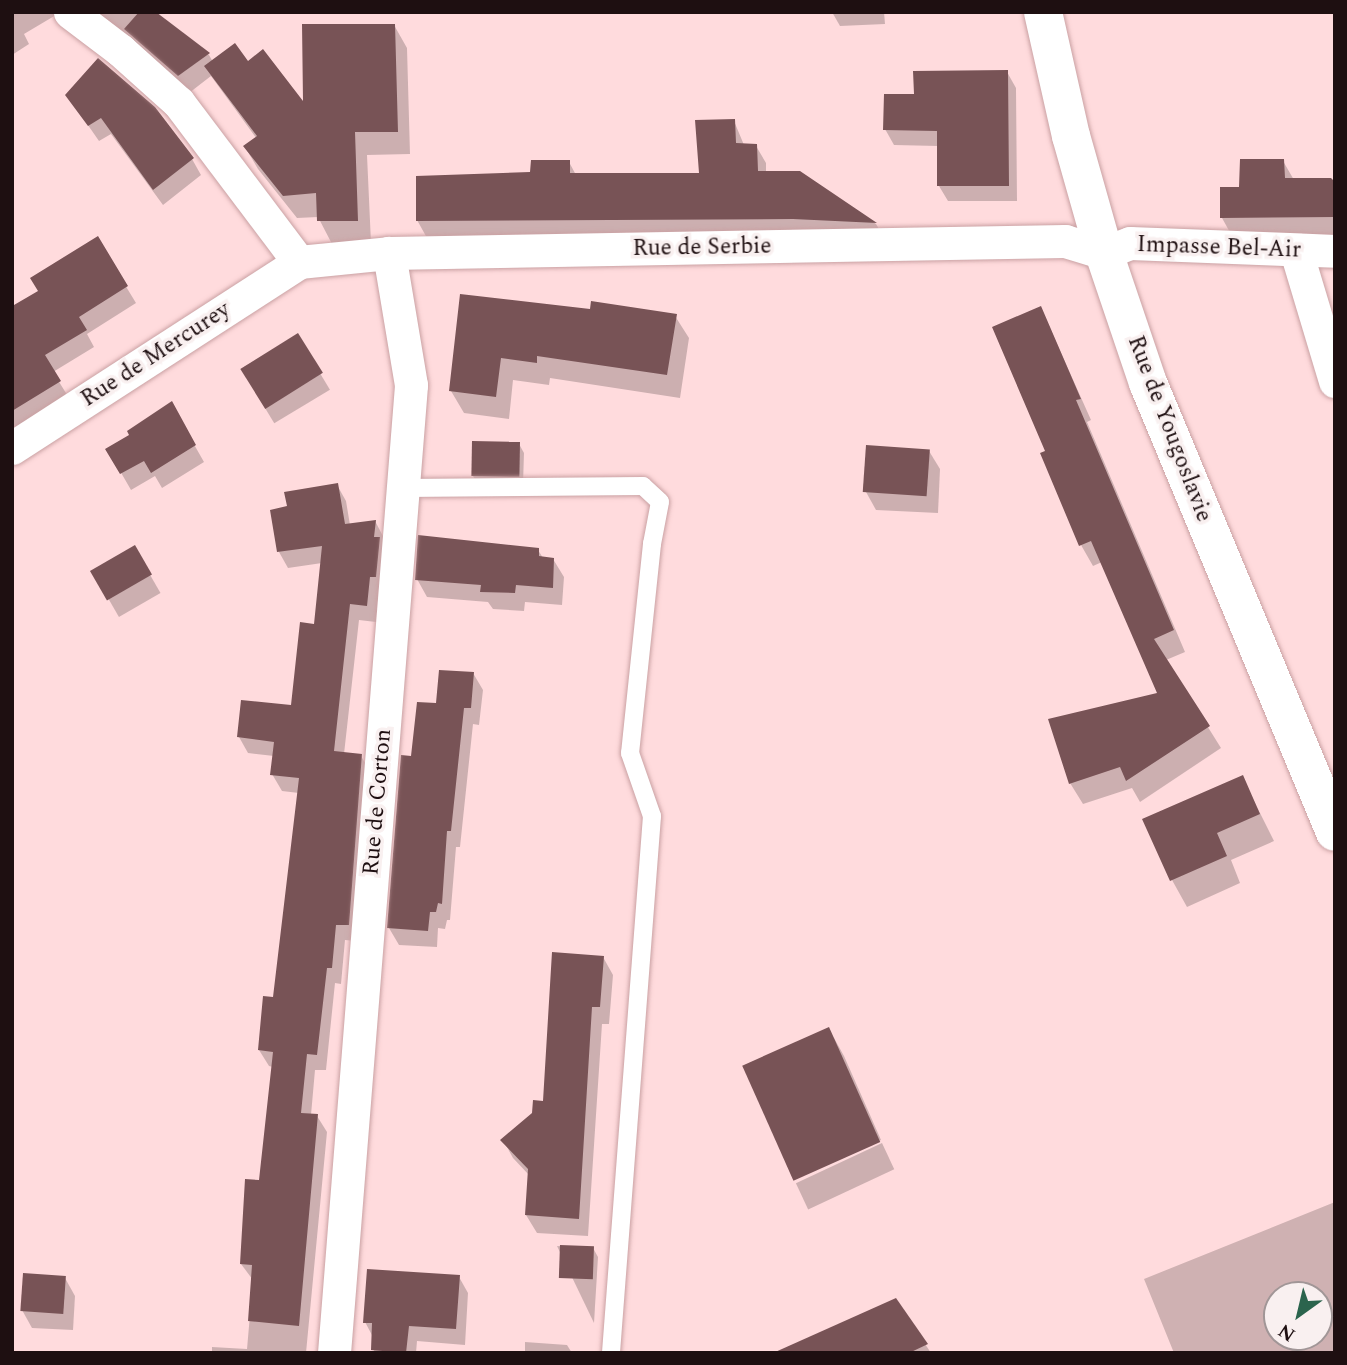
<!DOCTYPE html>
<html>
<head>
<meta charset="utf-8">
<style>
  body { margin:0 }
  #map { position:relative; width:1347px; height:1365px; overflow:hidden; background:#ffdbdd; font-family:Spectral,serif }
  div>[style] { position:absolute }
  [style*='--x'] { left:calc(var(--x)*1px); top:calc(var(--y)*1px); width:calc(var(--w)*1px); rotate:calc(var(--a)*1deg) }
  .green>* { inset:0; background:#cfb1b2 }
  .shadow>* { inset:0; background:#0003; transform-origin:0 0 }
  .building>* { inset:0; background:#785356; transform-origin:0 0 }
  .roads { filter:drop-shadow(0 0 2px #caa1a3) drop-shadow(0 0 2px #caa1a3) }
  .service>* { height:18px; margin:-9px; padding:0 9px; transform-origin:9px; border-radius:9px; background:#fff }
  .minor>* { height:33px; margin:-16.5px; padding:0 16.5px; transform-origin:16.5px; border-radius:16.5px; background:#fff }
  .secondary>* { height:38px; margin:-19px; padding:0 19px; transform-origin:19px; border-radius:19px; background:#fff }
  span { translate:-50% -50%; white-space:nowrap; text-align:center; line-height:1.15; -webkit-text-stroke:7px #f9f0f0; paint-order:stroke }
  .street-label { font-size:23px; color:#1e0f11 }
  .frame { position:absolute; inset:0; border:14px solid #1e0f11; pointer-events:none }
  .north { position:absolute; left:1263px; top:1281px; width:70px; height:70px; box-sizing:border-box; background:#f9f0f0; border:2px solid #a19697; border-radius:50%; rotate:214deg; font-size:19px; font-weight:700; line-height:28px; text-align:center; color:#1e0f11 }
  .north::after { content:''; display:block; margin:auto; width:24px; height:32px; background:#2b644d; clip-path:polygon(50% 0,100% 100%,50% 72%,0 100%) }
</style>
</head>
<body>
<div id="map">
  <div class="green">
    <i style="clip-path:polygon(evenodd,1335px 1202px,1335px 1353px,1174px 1353px,1144px 1279px,1335px 1202px,1277px 1295px,1319px 1295px,1319px 1337px,1277px 1337px,1277px 1295px)"></i>
  </div>
  <div class="shadow">
    <i style="clip-path:polygon(12px 12px,61px 12px,24px 34px,29px 44px,12px 55px)"></i>
    <i style="clip-path:polygon(94px 12px,153px 12px,209px 55px,213px 62px,248px 63px,305px 107px,394px 25px,407px 48px,410px 154px,367px 155px,371px 243px,332px 244px,318px 217px,297px 218px,258px 169px,245px 147px,257px 139px,211px 76px,189px 93px)"></i>
    <i style="clip-path:polygon(832px 12px,884px 12px,885px 24px,840px 26px)"></i>
    <i style="clip-path:polygon(1007px 72px,1016px 88px,1017px 201px,948px 201px,939px 186px,938px 146px,894px 145px,885px 129px,916px 96px)"></i>
    <i style="clip-path:polygon(67px 95px,192px 159px,201px 175px,163px 205px,111px 134px,99px 141px)"></i>
    <i style="clip-path:polygon(734px 121px,744px 145px,756px 146px,766px 163px,766px 173px,800px 173px,876px 224px,885px 239px,427px 238px,417px 220px,532px 173px,569px 162px,576px 175px,700px 175px)"></i>
    <i style="clip-path:polygon(1283px 161px,1294px 180px,1335px 180px,1335px 235px,1232px 236px,1222px 218px,1240px 188px)"></i>
    <i style="clip-path:polygon(97px 239px,136px 303px,87px 334px,94px 347px,53px 372px,69px 398px,16px 430px,12px 424px,12px 309px,40px 292px)"></i>
    <i style="clip-path:polygon(462px 296px,592px 311px,675px 316px,689px 338px,680px 398px,550px 378px,549px 385px,513px 380px,509px 419px,464px 413px,451px 391px)"></i>
    <i style="clip-path:polygon(1041px 308px,1091px 420px,1087px 422px,1185px 652px,1166px 660px,1221px 748px,1140px 802px,1132px 788px,1083px 804px,1070px 783px,1159px 694px,1102px 562px,1093px 566px,1081px 545px,1047px 452px)"></i>
    <i style="left:297px;top:335px;width:64px;height:65px;rotate:59deg"></i>
    <i style="clip-path:polygon(171px 404px,204px 462px,162px 488px,155px 476px,131px 490px,108px 450px,132px 436px)"></i>
    <i style="clip-path:polygon(519px 444px,524px 453px,523px 484px,478px 484px,473px 476px)"></i>
    <i style="clip-path:polygon(929px 451px,940px 469px,938px 513px,876px 510px,866px 492px)"></i>
    <i style="clip-path:polygon(337px 485px,346px 501px,350px 525px,375px 521px,384px 538px,376px 622px,359px 620px,344px 754px,361px 756px,371px 773px,357px 941px,345px 940px,341px 984px,335px 983px,326px 1070px,315px 1070px,311px 1115px,317px 1116px,327px 1132px,306px 1353px,212px 1353px,212px 1347px,247px 1349px,253px 1280px,241px 1264px,261px 1182px,273px 1067px,269px 1066px,259px 1050px,275px 999px,299px 793px,282px 791px,272px 774px,274px 756px,248px 753px,239px 737px,293px 707px,316px 625px,322px 563px,288px 568px,279px 552px,289px 508px)"></i>
    <i style="left:134px;top:547px;width:53px;height:48px;rotate:60deg"></i>
    <i style="clip-path:polygon(538px 550px,543px 558px,553px 559px,564px 577px,562px 605px,525px 602px,524px 611px,493px 609px,488px 602px,427px 597px,417px 579px)"></i>
    <i style="clip-path:polygon(473px 673px,483px 690px,479px 725px,473px 724px,460px 847px,456px 847px,450px 920px,447px 920px,445px 929px,438px 928px,437px 947px,399px 945px,389px 928px,413px 757px,438px 705px)"></i>
    <i style="clip-path:polygon(1242px 777px,1274px 841px,1231px 860px,1240px 883px,1187px 907px,1172px 880px)"></i>
    <i style="clip-path:polygon(603px 957px,613px 975px,609px 1024px,602px 1024px,588px 1236px,537px 1233px,526px 1215px,529px 1175px,513px 1158px,503px 1140px,545px 1103px)"></i>
    <i style="clip-path:polygon(829px 1029px,844px 1056px,881px 1140px,793px 1179px,745px 1065px)"></i>
    <i style="left:882px;top:1143px;width:29px;height:95px;rotate:65deg"></i>
    <i style="clip-path:polygon(557px 1246px,593px 1248px,598px 1257px,594px 1323px)"></i>
    <i style="clip-path:polygon(459px 1277px,468px 1293px,465px 1345px,417px 1341px,416px 1353px,374px 1353px,373px 1337px,365px 1322px)"></i>
    <i style="clip-path:polygon(65px 1278px,75px 1296px,73px 1330px,32px 1328px,22px 1310px)"></i>
    <i style="clip-path:polygon(896px 1300px,931px 1353px,777px 1353px)"></i>
    <i style="clip-path:polygon(525px 1342px,567px 1345px,572px 1353px,525px 1353px)"></i>
  </div>
  <div class="building">
    <i style="clip-path:polygon(139px 12px,156px 12px,210px 53px,178px 76px,124px 29px)"></i>
    <i style="clip-path:polygon(302px 24px,395px 24px,398px 132px,355px 132px,358px 221px,317px 221px,316px 193px,283px 196px,243px 146px,257px 136px,204px 66px,235px 43px,248px 61px,263px 49px,303px 101px)"></i>
    <i style="clip-path:polygon(98px 58px,155px 107px,194px 158px,153px 190px,101px 118px,88px 126px,65px 95px)"></i>
    <i style="clip-path:polygon(1008px 70px,1009px 186px,937px 186px,937px 131px,883px 130px,884px 94px,914px 94px,913px 71px)"></i>
    <i style="clip-path:polygon(735px 119px,736px 143px,757px 144px,758px 171px,800px 171px,877px 223px,793px 219px,416px 221px,416px 176px,530px 172px,531px 160px,570px 160px,570px 173px,699px 173px,695px 120px)"></i>
    <i style="clip-path:polygon(1240px 159px,1284px 159px,1285px 178px,1331px 178px,1335px 182px,1335px 217px,1220px 218px,1220px 187px,1239px 187px)"></i>
    <i style="clip-path:polygon(98px 236px,128px 286px,79px 317px,87px 330px,45px 355px,61px 381px,12px 411px,12px 303px,14px 305px,38px 291px,30px 278px)"></i>
    <i style="clip-path:polygon(460px 294px,590px 309px,591px 301px,677px 314px,667px 375px,537px 356px,537px 363px,501px 358px,496px 397px,449px 391px)"></i>
    <i style="clip-path:polygon(1041px 306px,1081px 399px,1076px 400px,1174px 630px,1154px 639px,1210px 726px,1126px 781px,1120px 767px,1069px 784px,1048px 719px,1157px 693px,1091px 541px,1079px 546px,1040px 453px,1045px 451px,992px 327px)"></i>
    <i style="left:298px;top:333px;width:47px;height:68px;rotate:58deg"></i>
    <i style="clip-path:polygon(172px 401px,196px 445px,151px 473px,144px 461px,120px 474px,105px 449px,129px 435px,127px 431px)"></i>
    <i style="left:472px;top:441px;width:48px;height:35px;rotate:1deg"></i>
    <i style="left:866px;top:445px;width:64px;height:47px;rotate:4deg"></i>
    <i style="clip-path:polygon(338px 483px,345px 524px,376px 520px,374px 537px,380px 537px,376px 577px,370px 577px,367px 606px,350px 604px,334px 751px,362px 754px,349px 925px,336px 925px,332px 968px,327px 968px,317px 1055px,307px 1054px,301px 1113px,318px 1114px,299px 1326px,248px 1321px,252px 1265px,240px 1264px,245px 1179px,259px 1180px,273px 1052px,258px 1050px,263px 996px,273px 997px,299px 778px,270px 775px,274px 742px,237px 737px,241px 700px,291px 705px,300px 622px,314px 624px,322px 546px,277px 552px,270px 510px,287px 506px,284px 492px)"></i>
    <i style="clip-path:polygon(418px 535px,539px 548px,539px 556px,554px 558px,553px 588px,516px 585px,515px 593px,480px 592px,481px 585px,415px 580px)"></i>
    <i style="left:135px;top:545px;width:34px;height:52px;rotate:60deg"></i>
    <i style="clip-path:polygon(439px 670px,474px 672px,471px 708px,464px 708px,451px 831px,447px 831px,442px 904px,438px 903px,436px 912px,430px 912px,428px 931px,387px 928px,401px 755px,411px 756px,417px 702px,436px 703px)"></i>
    <i style="clip-path:polygon(1243px 775px,1260px 814px,1217px 833px,1227px 856px,1170px 881px,1142px 819px)"></i>
    <i style="clip-path:polygon(552px 952px,604px 956px,600px 1007px,592px 1007px,579px 1219px,525px 1215px,528px 1169px,500px 1140px,532px 1113px,533px 1100px,543px 1101px)"></i>
    <i style="left:829px;top:1027px;width:126px;height:95px;rotate:66deg"></i>
    <i style="left:560px;top:1245px;width:34px;height:33px;rotate:2deg"></i>
    <i style="clip-path:polygon(367px 1269px,460px 1275px,456px 1329px,409px 1326px,406px 1353px,371px 1350px,372px 1323px,363px 1323px)"></i>
    <i style="left:23px;top:1273px;width:43px;height:38px;rotate:4deg"></i>
    <i style="clip-path:polygon(896px 1298px,928px 1344px,909px 1353px,773px 1353px)"></i>
  </div>
  <div class="roads">
    <div class="service">
      <i style="--x:403;--y:488;--w:240;--a:-0.5"></i>
      <i style="--x:643;--y:486;--w:23;--a:43"></i>
      <i style="--x:660;--y:502;--w:43;--a:100.8"></i>
      <i style="--x:652;--y:544;--w:210;--a:96"></i>
      <i style="--x:630;--y:753;--w:67;--a:70.8"></i>
      <i style="--x:652;--y:816;--w:539;--a:94.37"></i>
    </div>
    <div class="minor">
      <i style="--x:70;--y:12;--w:63;--a:37.2"></i>
      <i style="--x:120;--y:50;--w:79;--a:41.9"></i>
      <i style="--x:179;--y:103;--w:199;--a:53"></i>
      <i style="--x:1296;--y:251;--w:136;--a:73.3"></i>
      <i style="--x:12;--y:448;--w:342;--a:-32.9"></i>
      <i style="--x:299;--y:262;--w:90;--a:-5.7"></i>
      <i style="--x:389;--y:253;--w:676;--a:-1.02"></i>
      <i style="--x:1065;--y:241;--w:41;--a:17.1"></i>
      <i style="--x:1104;--y:253;--w:28;--a:-21"></i>
      <i style="--x:1130;--y:243;--w:205;--a:2.2"></i>
      <i style="--x:334;--y:1353;--w:971;--a:-85.45"></i>
      <i style="--x:411;--y:385;--w:134;--a:-99.5"></i>
    </div>
    <div class="secondary">
      <i style="--x:1043;--y:12;--w:127;--a:77.3"></i>
      <i style="--x:1071;--y:136;--w:122;--a:74.2"></i>
      <i style="--x:1104;--y:253;--w:137;--a:71.3"></i>
      <i style="--x:1148;--y:383;--w:486;--a:67.4"></i>
    </div>
  </div>
  <div class="street-label">
    <span style="left:702px;top:248px;rotate:-1deg">Rue de Serbie</span>
    <span style="left:1219px;top:248px;rotate:2deg">Impasse Bel-Air</span>
    <span style="left:156px;top:355px;rotate:-33deg">Rue de Mercurey</span>
    <span style="left:1169px;top:429px;rotate:69deg">Rue de Yougoslavie</span>
    <span style="left:378px;top:802px;rotate:-85deg">Rue de Corton</span>
  </div>
  <div class="frame"></div>
  <div class="north">N</div>
</div>
</body>
</html>
